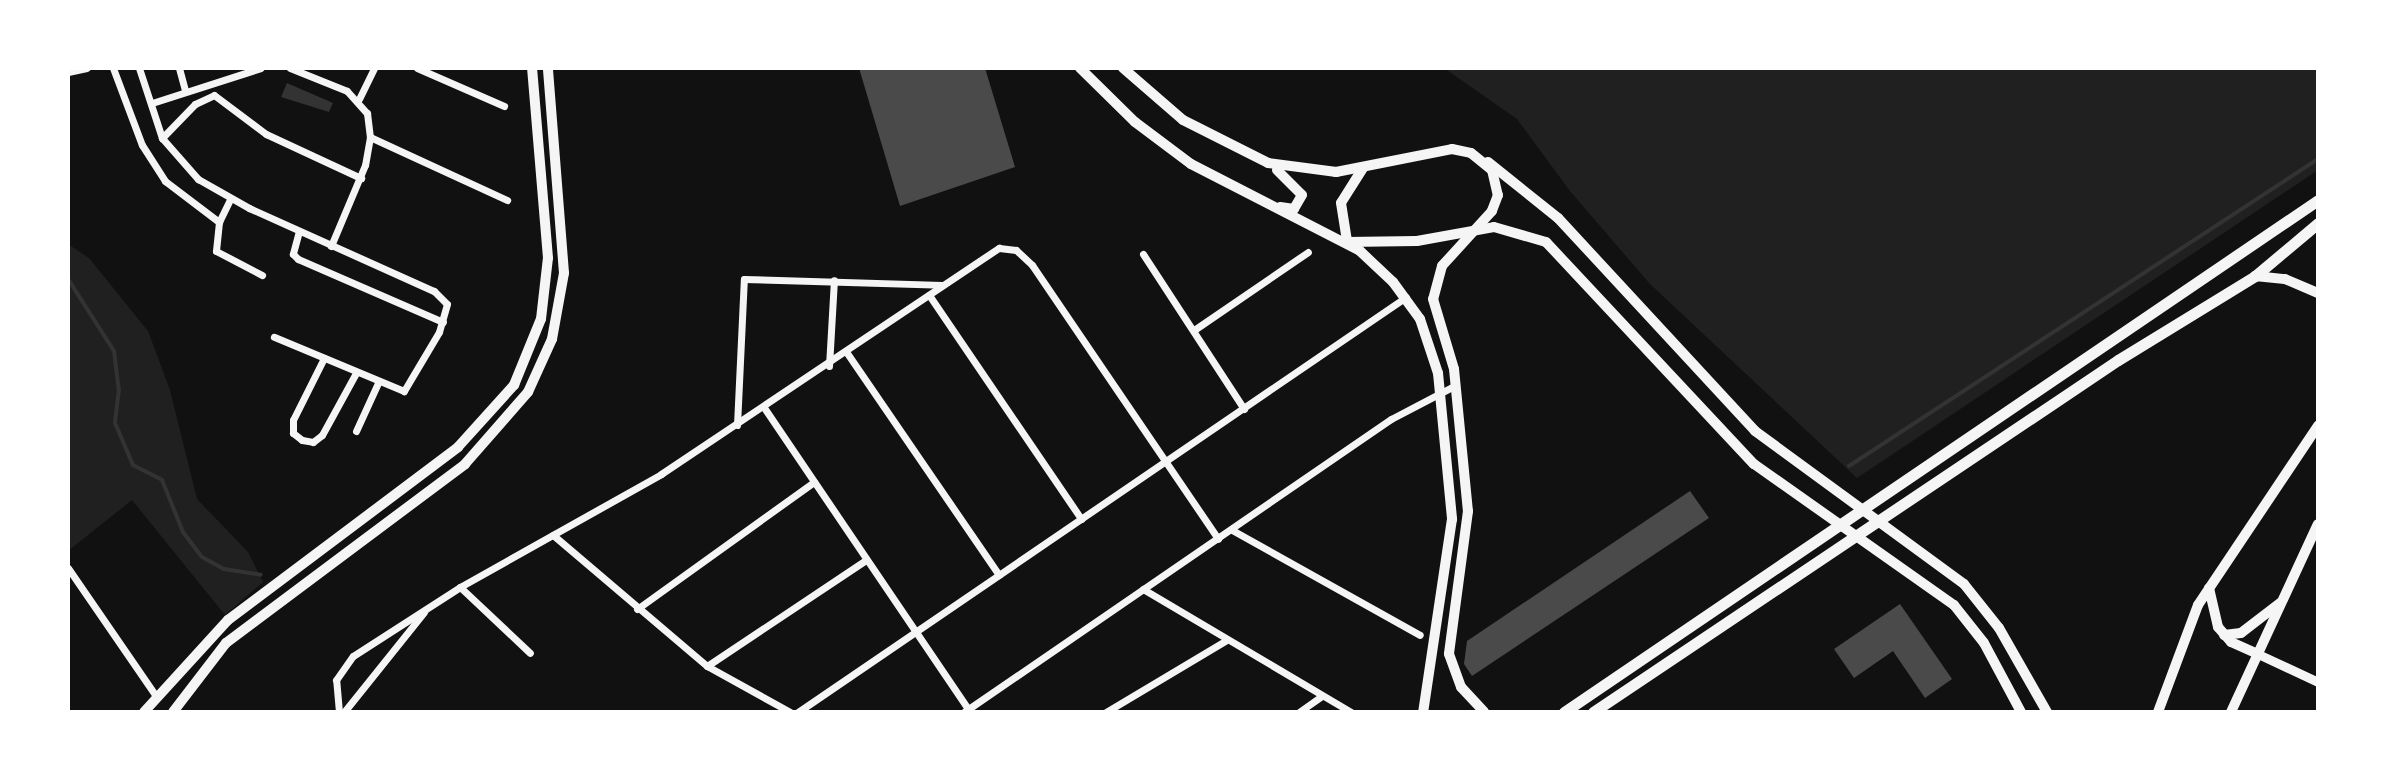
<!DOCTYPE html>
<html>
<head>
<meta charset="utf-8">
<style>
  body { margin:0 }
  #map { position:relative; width:2386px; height:780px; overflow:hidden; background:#111; font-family:"Alegreya Sans",sans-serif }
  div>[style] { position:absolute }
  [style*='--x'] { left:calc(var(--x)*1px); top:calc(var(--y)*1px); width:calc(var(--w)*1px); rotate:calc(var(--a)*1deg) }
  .green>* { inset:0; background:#202020 }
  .water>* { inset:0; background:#333 }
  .stream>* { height:4px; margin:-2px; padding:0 2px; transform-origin:2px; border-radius:2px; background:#333 }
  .building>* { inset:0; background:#4a4a4a }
  .minor>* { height:7px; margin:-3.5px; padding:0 3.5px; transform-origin:3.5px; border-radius:3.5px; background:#f5f5f5 }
  .tertiary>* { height:9px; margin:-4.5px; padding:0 4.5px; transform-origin:4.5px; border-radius:4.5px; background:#f5f5f5 }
  .secondary>* { height:10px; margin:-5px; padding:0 5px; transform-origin:5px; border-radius:5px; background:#f5f5f5 }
  .primary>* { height:11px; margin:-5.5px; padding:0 5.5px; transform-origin:5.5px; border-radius:5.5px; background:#f5f5f5 }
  span { translate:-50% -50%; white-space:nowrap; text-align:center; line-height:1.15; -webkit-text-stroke:8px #fff; paint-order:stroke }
  .frame { position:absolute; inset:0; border:70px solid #fff; pointer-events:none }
</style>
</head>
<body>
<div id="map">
  <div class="green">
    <i style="clip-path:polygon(1444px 68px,2318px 68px,2318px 170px,1857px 478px,1650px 284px,1570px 191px,1517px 119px)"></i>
    <i style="clip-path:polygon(68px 244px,89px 258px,148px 331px,170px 390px,197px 499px,248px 552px,263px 582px,225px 615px,132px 500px,68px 551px)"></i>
  </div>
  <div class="water">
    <i style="clip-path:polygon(287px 83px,333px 103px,329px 112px,281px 97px)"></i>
  </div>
  <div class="stream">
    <i style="--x:68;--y:279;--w:85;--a:57.4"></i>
    <i style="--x:114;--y:351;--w:38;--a:83"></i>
    <i style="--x:119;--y:389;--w:34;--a:97"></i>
    <i style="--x:115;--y:423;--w:46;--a:66.8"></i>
    <i style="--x:133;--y:465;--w:33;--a:27"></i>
    <i style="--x:162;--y:480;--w:56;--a:68"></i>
    <i style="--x:183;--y:532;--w:31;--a:53"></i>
    <i style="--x:202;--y:557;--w:25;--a:29"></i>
    <i style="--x:224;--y:569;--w:37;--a:9"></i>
    <i style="--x:1849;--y:466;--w:561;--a:-33.21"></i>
  </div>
  <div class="building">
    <i style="clip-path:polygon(859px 68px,985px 68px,1015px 167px,900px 206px)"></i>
    <i style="clip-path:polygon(1690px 491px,1709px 518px,1472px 676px,1464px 664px,1467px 641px)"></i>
    <i style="clip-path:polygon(1900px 604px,1952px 679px,1925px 698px,1893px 651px,1854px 678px,1834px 649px)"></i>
  </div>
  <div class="minor">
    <i style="--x:113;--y:68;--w:82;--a:69.4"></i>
    <i style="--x:142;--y:145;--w:43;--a:57.4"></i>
    <i style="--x:165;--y:181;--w:68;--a:37.2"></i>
    <i style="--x:219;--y:222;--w:25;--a:-64"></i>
    <i style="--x:139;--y:68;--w:74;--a:71.8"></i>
    <i style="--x:162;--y:138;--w:55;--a:48.7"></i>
    <i style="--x:198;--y:179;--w:59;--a:29.6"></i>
    <i style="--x:249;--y:208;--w:203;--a:24.2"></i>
    <i style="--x:434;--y:291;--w:18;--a:45"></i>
    <i style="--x:447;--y:304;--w:29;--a:106"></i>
    <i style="--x:439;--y:332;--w:69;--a:120.7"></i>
    <i style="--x:404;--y:391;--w:141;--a:-157.4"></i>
    <i style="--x:179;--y:68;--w:24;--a:75"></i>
    <i style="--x:290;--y:68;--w:61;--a:22"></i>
    <i style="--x:347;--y:91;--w:30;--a:48"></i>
    <i style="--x:367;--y:113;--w:24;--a:83"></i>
    <i style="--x:370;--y:137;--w:28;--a:100"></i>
    <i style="--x:365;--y:165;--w:88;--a:112.8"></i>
    <i style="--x:417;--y:68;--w:95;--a:23.6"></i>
    <i style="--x:68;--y:72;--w:19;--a:-12"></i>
    <i style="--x:359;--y:99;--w:34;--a:-64"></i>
    <i style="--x:152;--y:103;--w:114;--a:-17.8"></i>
    <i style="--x:370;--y:137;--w:151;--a:24.7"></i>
    <i style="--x:162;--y:138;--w:47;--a:-45.9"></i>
    <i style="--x:195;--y:104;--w:21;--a:-25"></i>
    <i style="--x:214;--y:95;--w:65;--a:36.9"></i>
    <i style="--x:266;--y:134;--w:105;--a:24.9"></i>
    <i style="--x:219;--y:222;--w:29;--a:96"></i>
    <i style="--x:216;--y:251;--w:52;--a:27.6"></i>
    <i style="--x:299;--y:231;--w:24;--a:105"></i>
    <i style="--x:293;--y:254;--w:7;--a:45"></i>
    <i style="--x:298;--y:259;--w:158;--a:23.5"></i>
    <i style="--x:1143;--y:254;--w:185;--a:56.9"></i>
    <i style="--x:929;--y:295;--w:271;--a:55.8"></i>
    <i style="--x:1194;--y:330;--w:138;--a:-34.4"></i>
    <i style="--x:847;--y:353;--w:269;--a:55.6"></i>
    <i style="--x:324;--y:358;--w:69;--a:116.6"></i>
    <i style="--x:293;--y:420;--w:13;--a:90"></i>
    <i style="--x:293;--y:433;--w:11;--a:38"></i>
    <i style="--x:302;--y:440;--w:11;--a:10"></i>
    <i style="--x:313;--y:442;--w:11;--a:-38"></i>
    <i style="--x:322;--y:435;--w:71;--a:-61.3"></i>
    <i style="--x:829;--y:366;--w:86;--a:-86.7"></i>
    <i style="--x:765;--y:409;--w:362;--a:55.9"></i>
    <i style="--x:737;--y:425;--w:146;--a:-87.3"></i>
    <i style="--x:744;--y:279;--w:198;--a:1.7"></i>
    <i style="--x:356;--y:431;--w:53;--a:-65.4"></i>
    <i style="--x:1232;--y:530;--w:215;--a:29.2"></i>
    <i style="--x:553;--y:535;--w:202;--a:40.4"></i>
    <i style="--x:707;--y:666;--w:95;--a:29"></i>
    <i style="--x:68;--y:568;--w:155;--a:55.5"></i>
    <i style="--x:460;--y:587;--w:96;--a:43.3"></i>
    <i style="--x:1143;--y:589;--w:242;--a:30.6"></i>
    <i style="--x:637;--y:609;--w:218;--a:-35.7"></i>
    <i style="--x:707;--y:666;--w:191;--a:-33.7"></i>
    <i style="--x:339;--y:712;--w:32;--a:-95"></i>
    <i style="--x:336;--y:680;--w:29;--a:-55"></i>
    <i style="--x:353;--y:656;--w:127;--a:-32.8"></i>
    <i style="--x:460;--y:587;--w:231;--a:-29.3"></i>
    <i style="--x:661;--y:474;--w:407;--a:-33.8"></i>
    <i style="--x:999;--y:248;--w:17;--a:7"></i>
    <i style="--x:1016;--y:250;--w:22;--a:43"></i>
    <i style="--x:1032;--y:265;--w:331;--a:55.8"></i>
    <i style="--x:344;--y:712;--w:128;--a:-51.3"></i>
    <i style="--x:798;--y:712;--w:736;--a:-34.32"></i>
    <i style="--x:964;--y:712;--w:518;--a:-34.46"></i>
    <i style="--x:1391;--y:419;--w:73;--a:-27.6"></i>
    <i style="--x:1106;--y:712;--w:139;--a:-30.8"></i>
    <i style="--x:1299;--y:712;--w:28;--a:-35"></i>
  </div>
  <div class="tertiary">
    <i style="--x:2258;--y:654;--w:66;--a:25"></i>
  </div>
  <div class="secondary">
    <i style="--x:1080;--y:68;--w:77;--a:44.5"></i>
    <i style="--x:1135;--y:122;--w:70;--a:36.9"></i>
    <i style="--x:1191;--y:164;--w:190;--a:27.2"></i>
    <i style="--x:1360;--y:251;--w:45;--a:43.2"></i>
    <i style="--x:1393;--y:282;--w:46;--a:53.9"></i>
    <i style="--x:1420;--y:319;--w:57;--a:71.6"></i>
    <i style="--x:1438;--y:373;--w:147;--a:84.5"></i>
    <i style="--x:1452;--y:519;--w:195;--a:98.5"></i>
    <i style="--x:1123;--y:68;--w:79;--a:40.9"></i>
    <i style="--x:1183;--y:120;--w:95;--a:26.8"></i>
    <i style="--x:1268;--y:163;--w:69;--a:7.5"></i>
    <i style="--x:1336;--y:172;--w:118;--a:-11.2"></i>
    <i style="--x:1452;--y:149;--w:19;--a:12"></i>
    <i style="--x:1471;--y:153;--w:27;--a:39"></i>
    <i style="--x:1492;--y:170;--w:26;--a:77"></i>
    <i style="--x:1498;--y:195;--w:17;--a:111"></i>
    <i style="--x:1492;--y:211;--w:74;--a:132.3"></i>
    <i style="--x:1442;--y:266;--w:34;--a:105"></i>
    <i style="--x:1433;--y:299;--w:73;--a:73.3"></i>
    <i style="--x:1454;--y:369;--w:143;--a:84.4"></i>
    <i style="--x:1468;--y:511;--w:144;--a:97.6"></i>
    <i style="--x:1449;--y:654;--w:35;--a:70"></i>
    <i style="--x:1461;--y:687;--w:34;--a:47"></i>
    <i style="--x:1488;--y:162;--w:90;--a:38.7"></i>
    <i style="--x:1558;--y:218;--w:290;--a:47.2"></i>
    <i style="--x:1755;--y:431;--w:259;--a:36.2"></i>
    <i style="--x:1964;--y:584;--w:56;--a:51.5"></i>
    <i style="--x:1999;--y:628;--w:97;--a:60.3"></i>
    <i style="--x:1363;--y:168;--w:41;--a:122.2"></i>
    <i style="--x:1341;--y:203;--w:39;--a:81"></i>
    <i style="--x:1347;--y:242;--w:70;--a:-0.8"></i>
    <i style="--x:1417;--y:241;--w:78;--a:-10.3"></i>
    <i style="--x:1494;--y:227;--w:54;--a:16.1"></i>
    <i style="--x:1546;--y:242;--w:304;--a:46.9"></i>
    <i style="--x:1754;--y:464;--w:245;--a:35.2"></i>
    <i style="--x:1954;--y:605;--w:48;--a:51.7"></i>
    <i style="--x:1984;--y:643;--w:78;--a:61.8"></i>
    <i style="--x:1277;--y:170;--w:35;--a:45"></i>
    <i style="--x:1302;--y:195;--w:16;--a:120"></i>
    <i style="--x:1294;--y:209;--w:14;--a:-172"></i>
    <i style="--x:2255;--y:276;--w:30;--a:6"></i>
    <i style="--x:2285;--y:279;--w:36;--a:23"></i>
    <i style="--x:2209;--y:588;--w:40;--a:77"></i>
    <i style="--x:2218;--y:627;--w:20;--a:49"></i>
    <i style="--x:2231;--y:642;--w:30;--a:24"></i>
    <i style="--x:2224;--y:635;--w:17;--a:-7"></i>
    <i style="--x:2241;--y:633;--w:49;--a:-37.6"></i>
    <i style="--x:144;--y:712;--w:125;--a:-47.6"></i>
    <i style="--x:228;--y:620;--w:288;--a:-36.9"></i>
    <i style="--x:458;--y:447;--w:84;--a:-47.9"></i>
    <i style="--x:514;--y:385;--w:71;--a:-67.8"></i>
    <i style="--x:541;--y:319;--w:61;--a:-83.5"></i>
    <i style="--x:548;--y:258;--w:191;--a:-94.8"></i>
    <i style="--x:173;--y:712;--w:87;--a:-52.5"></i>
    <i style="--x:226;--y:643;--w:299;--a:-36.8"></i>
    <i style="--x:465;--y:464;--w:96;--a:-48.8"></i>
    <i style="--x:528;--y:392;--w:58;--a:-65.6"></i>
    <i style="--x:552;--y:339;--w:67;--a:-79.7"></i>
    <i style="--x:564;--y:273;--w:206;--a:-94.5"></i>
    <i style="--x:2158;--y:712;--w:114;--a:-69.5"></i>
    <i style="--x:2198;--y:605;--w:216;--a:-56.2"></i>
    <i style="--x:2231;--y:712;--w:207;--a:-65.2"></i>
  </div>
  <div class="primary">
    <i style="--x:1564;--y:712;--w:911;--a:-34.18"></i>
    <i style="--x:1593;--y:712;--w:632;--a:-33.84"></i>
    <i style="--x:2118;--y:360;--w:161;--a:-31.5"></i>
    <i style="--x:2255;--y:276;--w:82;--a:-40.1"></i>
  </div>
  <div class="frame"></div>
</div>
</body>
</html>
